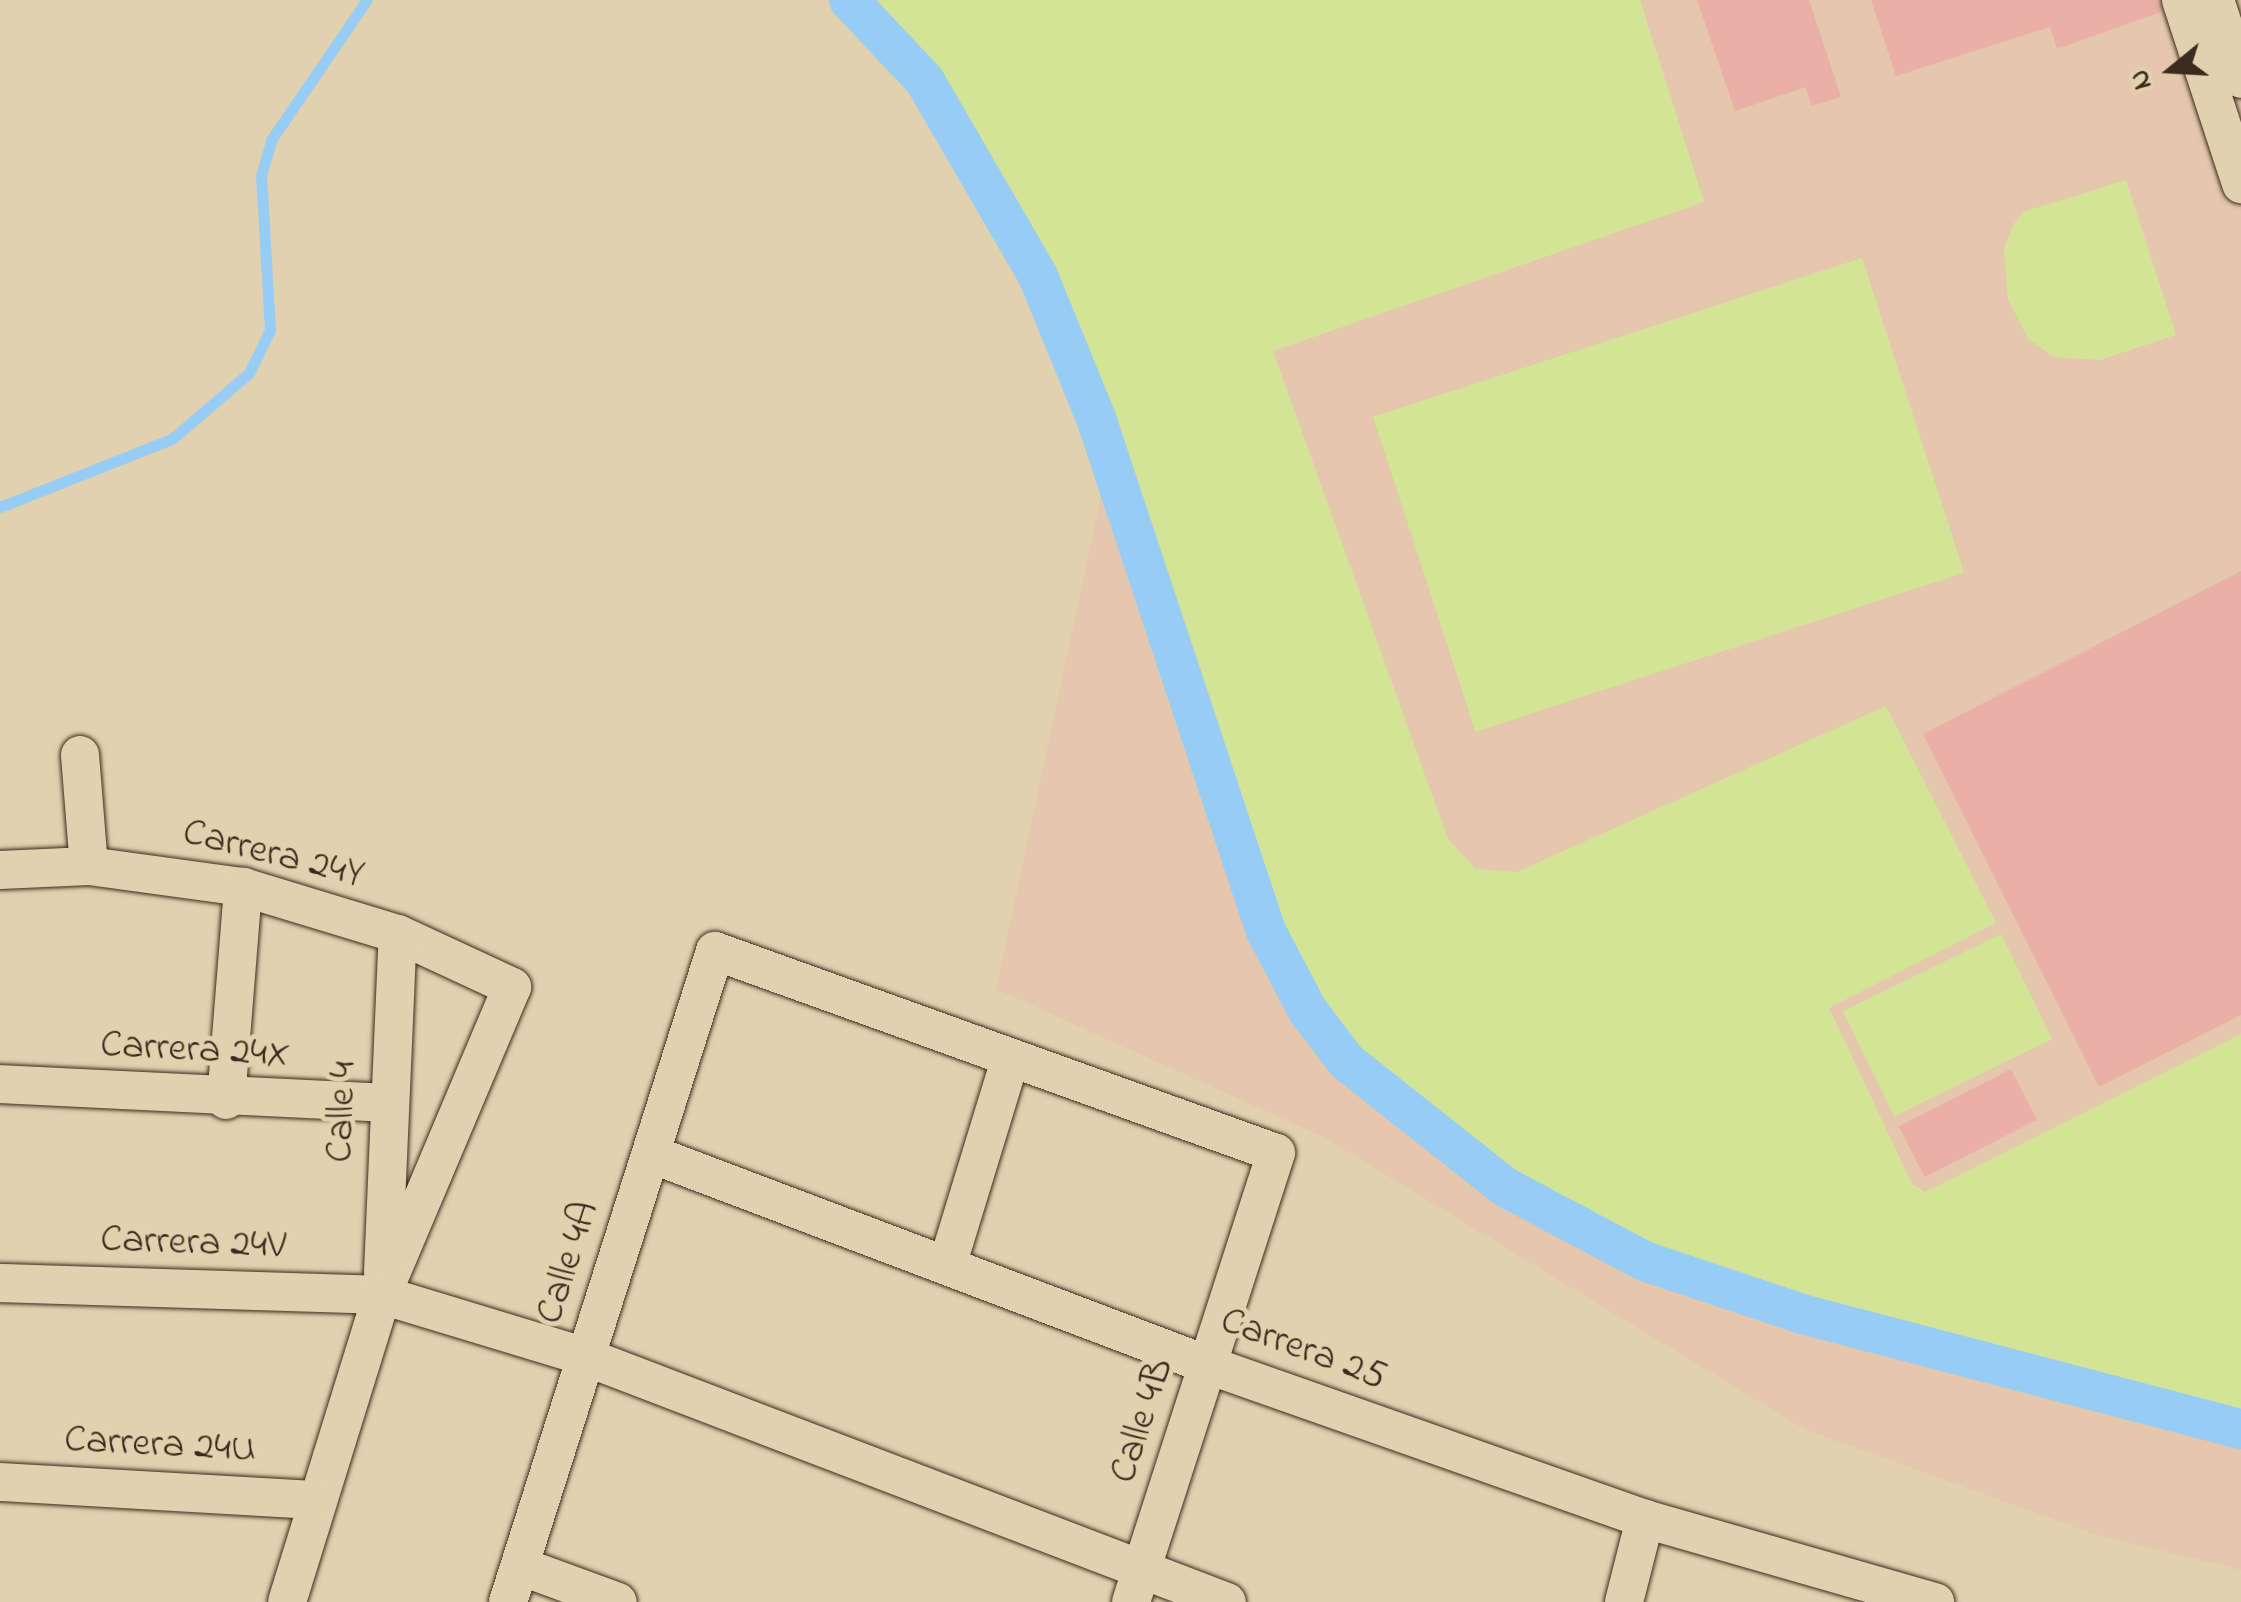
<!DOCTYPE html>
<html>
<head>
<meta charset="utf-8">
<style>
  body { margin:0 }
  #map { position:relative; width:2241px; height:1602px; overflow:hidden; background:#e2d1ae; font-family:"Indie Flower",sans-serif }
  div>[style] { position:absolute }
  [style*='--x'] { left:calc(var(--x)*1px); top:calc(var(--y)*1px); width:calc(var(--w)*1px); rotate:calc(var(--a)*1deg) }
  .built>* { inset:0; background:#e4c7ac }
  .green>* { inset:0; background:#d4e497; transform-origin:0 0 }
  .stream>* { height:11px; margin:-5.5px; padding:0 5.5px; transform-origin:5.5px; border-radius:5.5px; background:#97ccf5 }
  .canal>* { height:40px; margin:-20px; padding:0 20px; transform-origin:20px; border-radius:20px; background:#97ccf5 }
  .building>* { inset:0; background:#eab0a7; transform-origin:0 0 }
  .roads { filter:drop-shadow(0 0 2px #3b2a1e) drop-shadow(0 0 2px #3b2a1e) }
  .street>* { height:38px; margin:-19px; padding:0 19px; transform-origin:19px; border-radius:19px; background:#e2d1ae }
  span { translate:-50% -50%; white-space:nowrap; text-align:center; line-height:1.15; -webkit-text-stroke:10px #e2d1ae; paint-order:stroke }
  .street-label { font-size:40px; color:#3b2a1e }
  .north { position:absolute; left:2121px; top:20px; width:100px; height:100px; -webkit-text-stroke:8px #e2d1ae; paint-order:stroke; rotate:252deg; font-size:28px; font-weight:700; line-height:40px; text-align:center; color:#3b2a1e }
  .north::after { content:''; display:block; margin:auto; width:35px; height:45px; background:#3b2a1e; clip-path:polygon(50% 0,100% 100%,50% 72%,0 100%) }
</style>
</head>
<body>
<div id="map">
  <div class="built">
    <i style="clip-path:polygon(1207px 0,2241px 0,2241px 1570px,2094px 1534px,1804px 1429px,1325px 1138px,996px 989px)"></i>
  </div>
  <div class="green">
    <i style="clip-path:polygon(849px 0,1640px 0,1704px 202px,1273px 351px,1448px 839px,1476px 869px,1517px 872px,1886px 706px,1996px 923px,1829px 1008px,1912px 1184px,1925px 1192px,2241px 1034px,2241px 1429px,1802px 1314px,1644px 1261px,1505px 1187px,1347px 1062px,1308px 1011px,1266px 931px,1096px 418px,1038px 277px,925px 81px)"></i>
    <i style="clip-path:polygon(2126px 180px,2176px 335px,2100px 360px,2054px 357px,2028px 338px,2008px 300px,2004px 249px,2013px 225px,2023px 212px)"></i>
    <i style="left:1862px;top:258px;width:331px;height:514px;rotate:72deg"></i>
    <i style="left:2001px;top:934px;width:117px;height:176px;rotate:64deg"></i>
  </div>
  <div class="stream">
    <i style="--x:0;--y:507;--w:185;--a:-21.6"></i>
    <i style="--x:172;--y:439;--w:101;--a:-40.6"></i>
    <i style="--x:249;--y:373;--w:48;--a:-64"></i>
    <i style="--x:270;--y:330;--w:154;--a:-93.3"></i>
    <i style="--x:261;--y:176;--w:37;--a:-74"></i>
    <i style="--x:271;--y:140;--w:170;--a:-55.6"></i>
  </div>
  <div class="canal">
    <i style="--x:849;--y:0;--w:111;--a:46.8"></i>
    <i style="--x:925;--y:81;--w:225;--a:59.9"></i>
    <i style="--x:1038;--y:276;--w:153;--a:67.8"></i>
    <i style="--x:1096;--y:418;--w:540;--a:71.67"></i>
    <i style="--x:1266;--y:931;--w:90;--a:62.3"></i>
    <i style="--x:1308;--y:1011;--w:64;--a:52.6"></i>
    <i style="--x:1347;--y:1062;--w:201;--a:38.3"></i>
    <i style="--x:1505;--y:1187;--w:157;--a:28"></i>
    <i style="--x:1644;--y:1261;--w:167;--a:18.5"></i>
    <i style="--x:1802;--y:1314;--w:454;--a:14.7"></i>
  </div>
  <div class="building">
    <i style="clip-path:polygon(1697px 0,1809px 0,1841px 97px,1811px 106px,1806px 87px,1735px 111px)"></i>
    <i style="clip-path:polygon(1871px 0,2159px 0,2161px 12px,2057px 49px,2050px 27px,1896px 76px)"></i>
    <i style="clip-path:polygon(2241px 571px,2241px 1015px,2099px 1087px,1923px 734px)"></i>
    <i style="left:2011px;top:1069px;width:57px;height:126px;rotate:63deg"></i>
  </div>
  <div class="roads">
    <div class="street">
      <i style="--x:2181;--y:0;--w:194;--a:71.9"></i>
      <i style="--x:2215;--y:0;--w:83;--a:71.8"></i>
      <i style="--x:80;--y:755;--w:111;--a:85.4"></i>
      <i style="--x:0;--y:870;--w:89;--a:-2.6"></i>
      <i style="--x:89;--y:866;--w:155;--a:7.8"></i>
      <i style="--x:243;--y:887;--w:162;--a:16.9"></i>
      <i style="--x:398;--y:934;--w:126;--a:24.9"></i>
      <i style="--x:512;--y:987;--w:334;--a:112.9"></i>
      <i style="--x:382;--y:1295;--w:321;--a:107.2"></i>
      <i style="--x:0;--y:1084;--w:386;--a:2.8"></i>
      <i style="--x:226;--y:1100;--w:214;--a:-85.4"></i>
      <i style="--x:651;--y:1154;--w:596;--a:20.75"></i>
      <i style="--x:1208;--y:1365;--w:463;--a:19.4"></i>
      <i style="--x:1645;--y:1519;--w:302;--a:16"></i>
      <i style="--x:947;--y:1266;--w:215;--a:-73"></i>
      <i style="--x:383;--y:1272;--w:338;--a:-87.5"></i>
      <i style="--x:0;--y:1283;--w:382;--a:1.8"></i>
      <i style="--x:382;--y:1295;--w:213;--a:16.9"></i>
      <i style="--x:586;--y:1357;--w:686;--a:20.92"></i>
      <i style="--x:0;--y:1482;--w:317;--a:3.3"></i>
      <i style="--x:520;--y:1566;--w:104;--a:20.2"></i>
      <i style="--x:508;--y:1602;--w:683;--a:-72.36"></i>
      <i style="--x:715;--y:951;--w:596;--a:19.8"></i>
      <i style="--x:1276;--y:1153;--w:472;--a:107.9"></i>
      <i style="--x:1624;--y:1602;--w:86;--a:-75.8"></i>
    </div>
  </div>
  <div class="street-label">
    <span style="left:273px;top:855px;rotate:14deg">Carrera 24Y</span>
    <span style="left:195px;top:1051px;rotate:3deg">Carrera 24X</span>
    <span style="left:343px;top:1112px;rotate:-88deg">Calle 4</span>
    <span style="left:193px;top:1244px;rotate:2deg">Carrera 24V</span>
    <span style="left:569px;top:1263px;rotate:-72deg">Calle 4A</span>
    <span style="left:1303px;top:1350px;rotate:20deg">Carrera 25</span>
    <span style="left:1143px;top:1421px;rotate:-72deg">Calle 4B</span>
    <span style="left:160px;top:1446px;rotate:3deg">Carrera 24U</span>
  </div>
  <div class="north">N</div>
</div>
</body>
</html>
